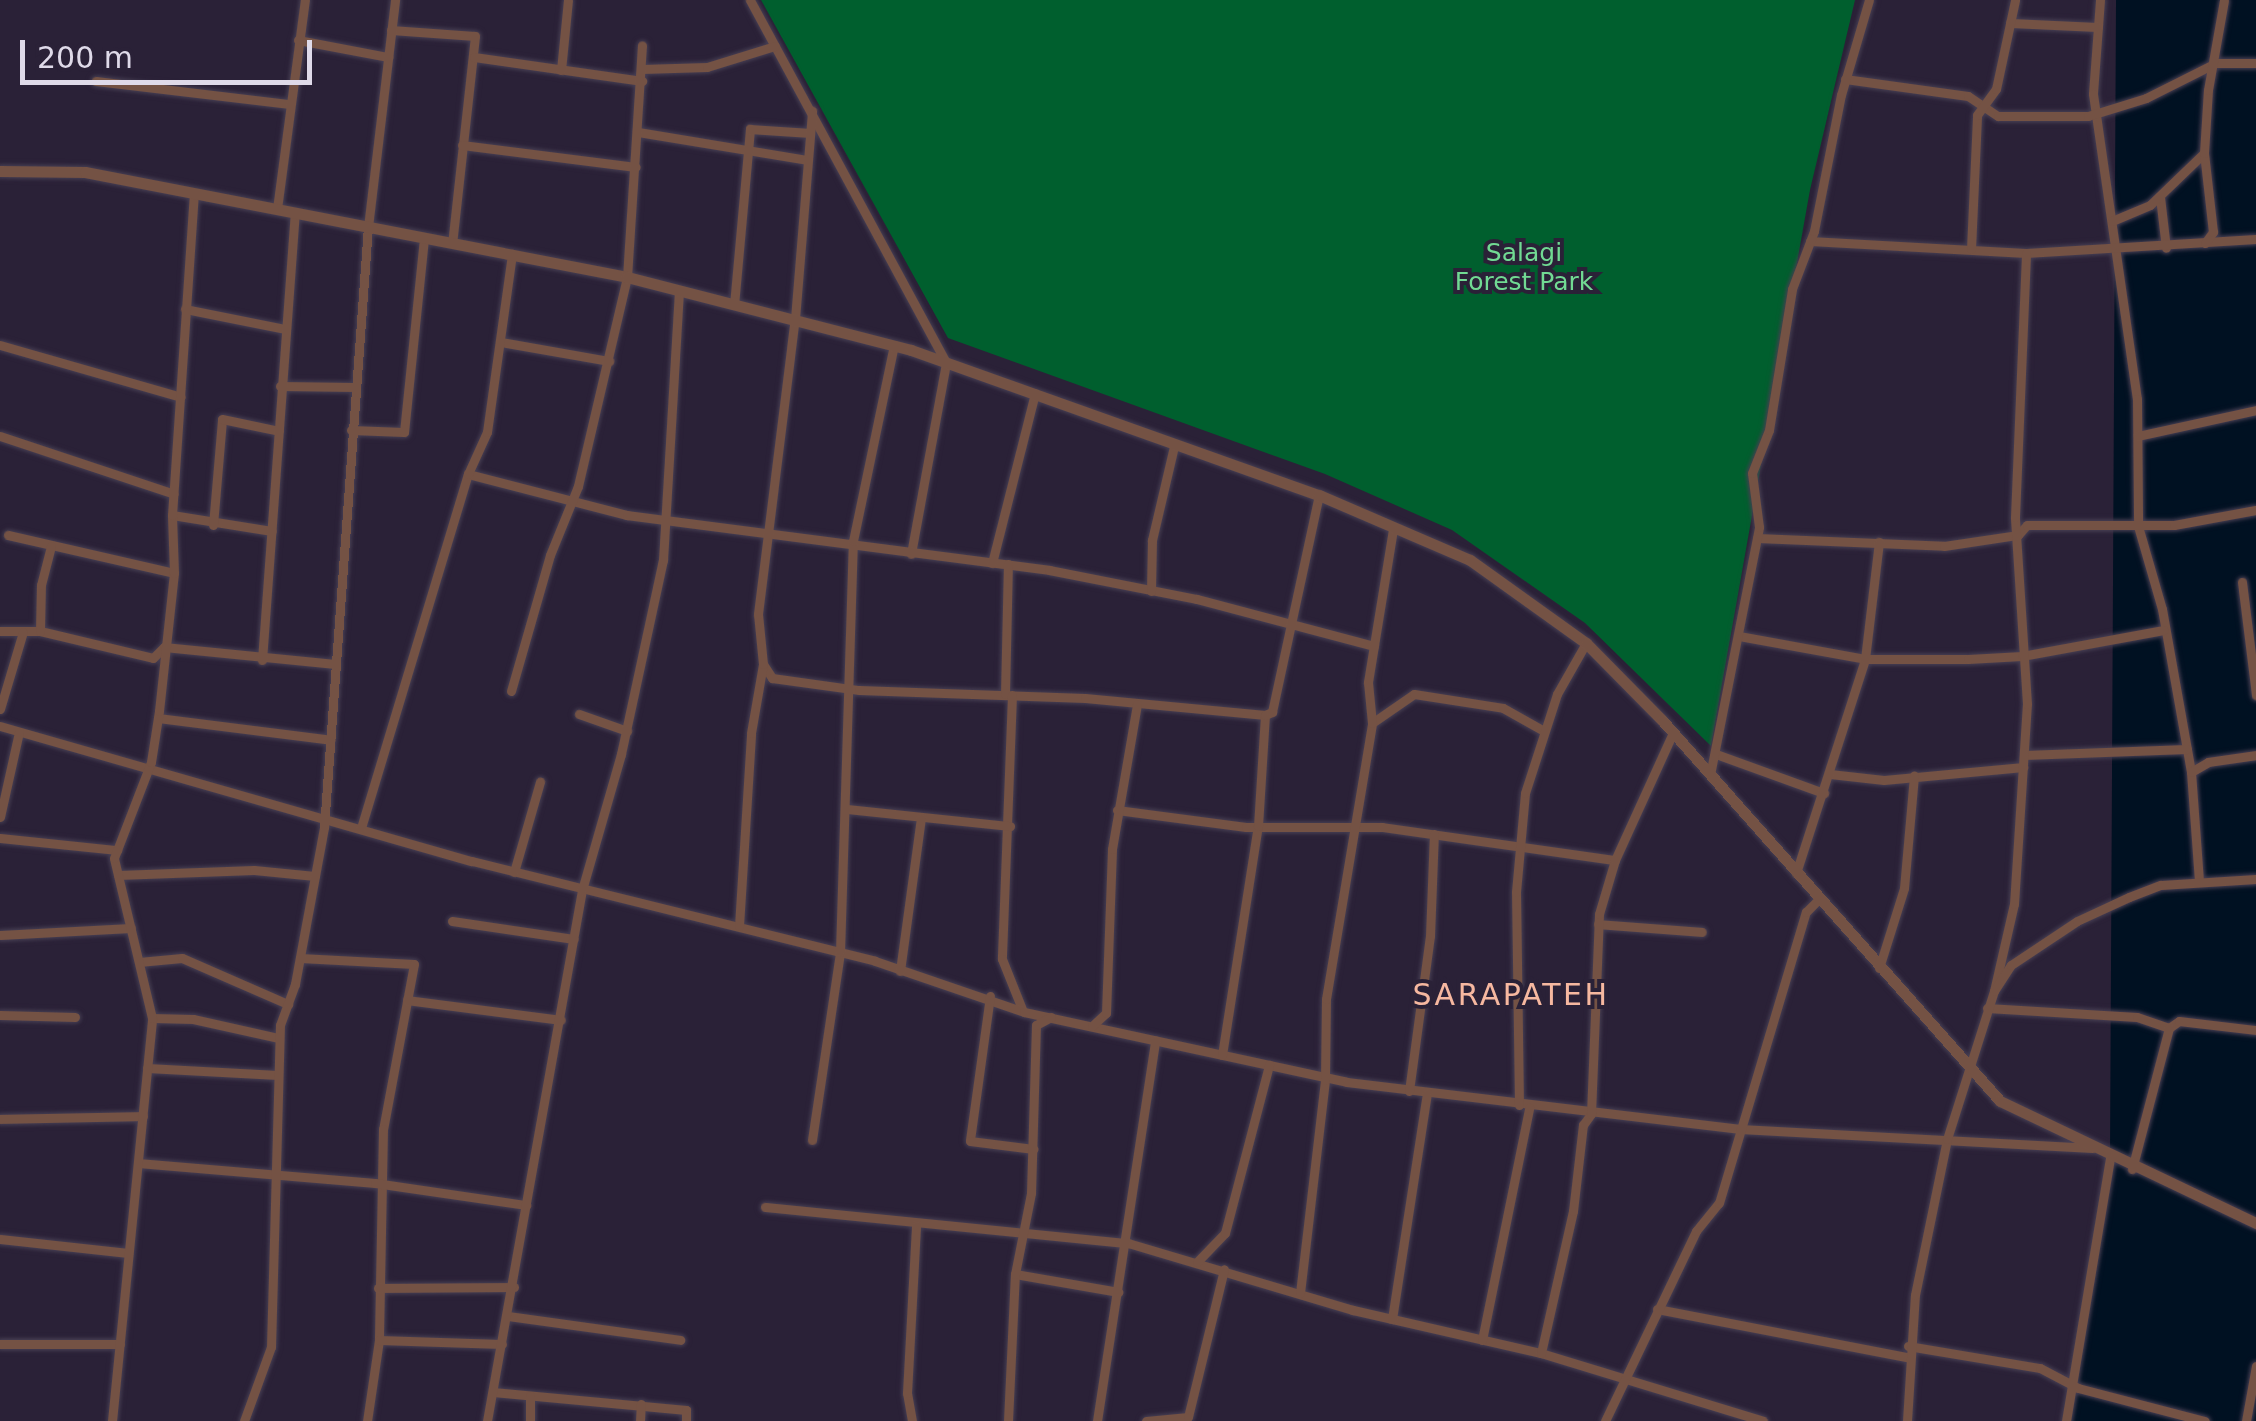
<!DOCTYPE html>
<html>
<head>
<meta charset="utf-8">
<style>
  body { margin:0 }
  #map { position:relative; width:2256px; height:1421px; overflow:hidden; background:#2a2137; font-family:"DejaVu Sans",sans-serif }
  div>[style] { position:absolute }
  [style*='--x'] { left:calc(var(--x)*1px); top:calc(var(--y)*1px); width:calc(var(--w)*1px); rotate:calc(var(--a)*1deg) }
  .forest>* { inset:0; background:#005f2e }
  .water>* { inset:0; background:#012 }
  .roads { filter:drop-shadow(0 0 2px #473f53) drop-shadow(0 0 2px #473f53) }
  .minor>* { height:9px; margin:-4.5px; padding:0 4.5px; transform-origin:4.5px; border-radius:4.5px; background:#745244 }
  .tertiary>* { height:11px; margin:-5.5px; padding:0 5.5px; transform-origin:5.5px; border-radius:5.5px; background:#745244 }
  span { translate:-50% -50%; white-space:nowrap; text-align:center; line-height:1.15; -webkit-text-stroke:8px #2a2137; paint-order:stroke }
  .park-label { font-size:25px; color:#71da93 }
  .quarter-label { font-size:30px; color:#f6b8a0; letter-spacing:2.5px }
  .scale { position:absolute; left:20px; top:40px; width:292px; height:45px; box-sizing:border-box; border:5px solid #dfdae9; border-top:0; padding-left:12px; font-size:30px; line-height:35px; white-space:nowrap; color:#dfdae9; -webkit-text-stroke:8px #2a2137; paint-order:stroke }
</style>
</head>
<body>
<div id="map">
  <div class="forest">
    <i style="clip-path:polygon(761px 0,1855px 0,1810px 190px,1711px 746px,1585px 623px,1452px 530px,1325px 474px,948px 338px)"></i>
  </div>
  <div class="water">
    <i style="clip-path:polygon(2116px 0,2256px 0,2256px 1421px,2066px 1421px,2110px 1158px)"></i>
  </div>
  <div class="roads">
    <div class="minor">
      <i style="--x:750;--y:0;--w:413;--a:61.6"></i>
      <i style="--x:946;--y:363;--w:194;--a:100.4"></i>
      <i style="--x:2100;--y:0;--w:94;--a:94.3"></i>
      <i style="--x:2093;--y:94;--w:308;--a:81.8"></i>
      <i style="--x:2137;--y:399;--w:127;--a:89.5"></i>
      <i style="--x:2138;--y:526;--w:86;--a:73.9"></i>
      <i style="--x:2162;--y:609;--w:166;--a:79.9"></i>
      <i style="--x:2191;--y:772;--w:110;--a:85.8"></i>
      <i style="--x:2010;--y:23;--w:88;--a:2.6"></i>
      <i style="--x:391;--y:30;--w:84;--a:4.1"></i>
      <i style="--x:475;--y:36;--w:208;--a:96.3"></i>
      <i style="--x:298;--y:40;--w:92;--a:10.7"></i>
      <i style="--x:474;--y:57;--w:170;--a:8.1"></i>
      <i style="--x:642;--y:69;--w:65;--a:-1.8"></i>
      <i style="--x:707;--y:67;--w:71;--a:-17.2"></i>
      <i style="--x:561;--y:70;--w:70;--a:-84.3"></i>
      <i style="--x:1845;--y:79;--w:124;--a:7.9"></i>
      <i style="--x:1968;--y:96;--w:36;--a:34"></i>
      <i style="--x:1998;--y:116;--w:90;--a:0"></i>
      <i style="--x:2088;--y:116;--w:61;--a:-17.2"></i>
      <i style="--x:2146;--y:98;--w:78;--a:-26.6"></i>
      <i style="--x:2216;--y:63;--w:40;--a:0"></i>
      <i style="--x:96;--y:81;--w:195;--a:6.8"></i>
      <i style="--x:638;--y:132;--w:171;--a:9.4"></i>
      <i style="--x:462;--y:145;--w:175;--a:7.2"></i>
      <i style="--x:2160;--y:197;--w:51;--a:83.3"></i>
      <i style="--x:277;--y:209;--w:211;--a:-82.4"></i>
      <i style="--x:2112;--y:221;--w:41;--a:-22.8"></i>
      <i style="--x:2150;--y:205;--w:75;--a:-43.9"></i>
      <i style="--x:1810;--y:241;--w:216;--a:3.2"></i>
      <i style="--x:2026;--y:253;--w:230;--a:-3.5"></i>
      <i style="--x:2205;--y:243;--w:14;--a:-54"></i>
      <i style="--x:2213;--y:232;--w:80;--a:-96.5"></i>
      <i style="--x:2204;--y:153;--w:63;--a:-86.4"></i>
      <i style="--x:2208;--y:90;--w:91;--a:-79.9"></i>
      <i style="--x:1971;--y:249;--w:134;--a:-87.4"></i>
      <i style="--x:1977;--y:115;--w:32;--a:-54"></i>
      <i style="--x:1996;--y:89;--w:91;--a:-77.9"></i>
      <i style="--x:734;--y:305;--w:177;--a:-84.8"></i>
      <i style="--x:750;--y:129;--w:60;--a:3.8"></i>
      <i style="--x:185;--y:309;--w:102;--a:11.3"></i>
      <i style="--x:501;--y:342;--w:110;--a:10"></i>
      <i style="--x:0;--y:345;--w:188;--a:16"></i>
      <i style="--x:280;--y:386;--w:75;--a:0.8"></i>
      <i style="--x:351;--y:430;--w:53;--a:2.2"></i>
      <i style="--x:404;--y:432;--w:196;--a:-84.1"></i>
      <i style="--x:0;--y:436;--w:183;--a:18.4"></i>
      <i style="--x:2138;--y:436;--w:121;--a:-12.4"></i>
      <i style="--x:468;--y:474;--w:164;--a:14.5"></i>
      <i style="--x:627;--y:515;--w:426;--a:7.4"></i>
      <i style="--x:1049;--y:570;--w:151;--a:11.1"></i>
      <i style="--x:1197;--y:599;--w:183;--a:14.9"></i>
      <i style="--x:172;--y:515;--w:101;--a:9.1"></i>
      <i style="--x:213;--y:525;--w:106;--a:-85.1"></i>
      <i style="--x:222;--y:419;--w:58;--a:11.9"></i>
      <i style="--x:8;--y:535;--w:170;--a:12.9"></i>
      <i style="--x:1757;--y:538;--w:187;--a:2.4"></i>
      <i style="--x:1944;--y:546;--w:75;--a:-8.5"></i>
      <i style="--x:2018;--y:535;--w:13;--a:-48"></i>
      <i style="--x:2027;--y:525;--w:147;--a:0"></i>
      <i style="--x:2174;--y:525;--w:83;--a:-10.4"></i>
      <i style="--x:992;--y:563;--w:175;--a:-75.8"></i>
      <i style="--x:2242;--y:582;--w:114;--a:82.9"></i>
      <i style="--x:1151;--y:591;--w:51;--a:-88.9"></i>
      <i style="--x:1152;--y:540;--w:97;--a:-76.8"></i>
      <i style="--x:0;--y:631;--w:40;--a:0"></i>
      <i style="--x:40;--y:631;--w:116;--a:13.4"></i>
      <i style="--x:153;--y:658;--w:16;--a:-45"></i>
      <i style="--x:164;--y:647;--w:172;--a:5.7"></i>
      <i style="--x:40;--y:631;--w:46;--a:-88.8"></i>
      <i style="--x:41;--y:585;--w:40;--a:-75.6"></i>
      <i style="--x:1739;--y:636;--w:128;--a:10.3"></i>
      <i style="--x:1865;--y:659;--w:103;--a:0"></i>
      <i style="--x:1968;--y:659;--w:54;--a:-3.2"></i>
      <i style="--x:2022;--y:656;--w:144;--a:-10.4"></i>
      <i style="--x:262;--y:660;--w:449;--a:-85.8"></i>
      <i style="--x:763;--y:664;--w:17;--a:57"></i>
      <i style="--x:772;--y:678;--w:88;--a:7.9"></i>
      <i style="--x:859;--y:690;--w:226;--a:2"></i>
      <i style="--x:1085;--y:698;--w:181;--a:5.4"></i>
      <i style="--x:511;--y:691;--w:141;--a:-74"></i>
      <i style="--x:550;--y:555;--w:74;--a:-67.9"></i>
      <i style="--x:578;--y:486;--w:215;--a:-76.8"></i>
      <i style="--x:627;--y:277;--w:232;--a:-86.3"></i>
      <i style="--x:1005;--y:694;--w:130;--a:-88.7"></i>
      <i style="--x:1012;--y:695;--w:264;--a:92.2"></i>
      <i style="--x:1002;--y:959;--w:54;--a:68.2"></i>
      <i style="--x:0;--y:709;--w:80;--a:-73.4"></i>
      <i style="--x:579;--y:714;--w:51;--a:19.5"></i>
      <i style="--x:158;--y:718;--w:174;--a:7.2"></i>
      <i style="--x:1372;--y:723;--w:51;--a:-34.6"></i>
      <i style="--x:1414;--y:694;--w:90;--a:8.9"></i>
      <i style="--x:1503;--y:708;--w:47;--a:29.3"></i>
      <i style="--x:0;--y:726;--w:491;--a:16"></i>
      <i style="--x:472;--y:861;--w:415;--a:13.9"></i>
      <i style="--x:875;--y:961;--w:157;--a:18.9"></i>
      <i style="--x:1024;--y:1012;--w:330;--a:12.2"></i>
      <i style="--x:1347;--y:1082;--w:396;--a:6.8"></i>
      <i style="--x:1740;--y:1129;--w:353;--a:3.1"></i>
      <i style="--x:1716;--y:754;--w:115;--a:19.9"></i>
      <i style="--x:2024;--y:755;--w:163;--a:-2.1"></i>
      <i style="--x:2191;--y:772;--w:20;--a:-30"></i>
      <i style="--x:2208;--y:762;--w:49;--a:-8.3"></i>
      <i style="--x:1830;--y:774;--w:54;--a:6.3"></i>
      <i style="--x:1884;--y:780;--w:140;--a:-5.3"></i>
      <i style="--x:1710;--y:775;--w:253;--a:-78.8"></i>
      <i style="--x:1759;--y:527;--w:54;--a:-97.4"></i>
      <i style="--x:1752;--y:473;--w:46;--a:-68.4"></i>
      <i style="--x:1769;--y:430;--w:143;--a:-80.7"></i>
      <i style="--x:1792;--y:289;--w:62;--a:-69.2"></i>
      <i style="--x:1814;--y:231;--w:139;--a:-78.8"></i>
      <i style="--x:1841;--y:95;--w:99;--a:-73.6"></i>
      <i style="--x:847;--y:809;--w:164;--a:6"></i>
      <i style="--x:1117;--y:810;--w:130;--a:7.5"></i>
      <i style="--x:1246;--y:827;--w:136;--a:0"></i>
      <i style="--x:1382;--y:827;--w:235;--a:8.1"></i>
      <i style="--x:0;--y:817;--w:87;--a:-77.4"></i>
      <i style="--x:361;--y:828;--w:370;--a:-73.2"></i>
      <i style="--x:468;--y:474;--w:46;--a:-65.7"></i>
      <i style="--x:487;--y:432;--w:180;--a:-82"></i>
      <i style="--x:0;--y:838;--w:118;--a:5.9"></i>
      <i style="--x:514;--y:872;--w:94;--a:-73.9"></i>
      <i style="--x:1796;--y:873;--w:225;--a:-72.1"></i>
      <i style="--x:1865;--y:659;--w:118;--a:-83.2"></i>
      <i style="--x:118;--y:875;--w:136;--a:-2.1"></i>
      <i style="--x:254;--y:870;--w:61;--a:5.6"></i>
      <i style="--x:452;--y:921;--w:123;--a:8.4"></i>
      <i style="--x:1598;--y:924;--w:104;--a:4.4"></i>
      <i style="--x:739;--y:926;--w:193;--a:-86.4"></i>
      <i style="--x:751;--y:733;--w:70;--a:-80.1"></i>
      <i style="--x:763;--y:664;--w:50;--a:-95.7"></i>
      <i style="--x:758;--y:614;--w:297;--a:-82.9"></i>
      <i style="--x:795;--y:319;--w:209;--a:-85.3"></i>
      <i style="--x:0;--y:935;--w:131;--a:-3.1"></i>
      <i style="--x:300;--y:958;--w:114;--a:3"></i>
      <i style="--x:414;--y:964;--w:168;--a:100.6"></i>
      <i style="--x:383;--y:1129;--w:211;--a:91.1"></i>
      <i style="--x:379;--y:1340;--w:82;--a:98.4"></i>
      <i style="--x:139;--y:962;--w:43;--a:-5.3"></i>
      <i style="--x:182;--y:958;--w:116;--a:23.5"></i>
      <i style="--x:1879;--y:968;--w:84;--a:-72.6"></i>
      <i style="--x:1904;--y:888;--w:113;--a:-84.9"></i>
      <i style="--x:900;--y:971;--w:154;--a:-82.2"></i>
      <i style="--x:1994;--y:991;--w:89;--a:-77.1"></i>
      <i style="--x:2014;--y:904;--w:200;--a:-86.3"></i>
      <i style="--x:2027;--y:704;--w:187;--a:-93.7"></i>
      <i style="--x:2015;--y:517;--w:264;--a:-87.6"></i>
      <i style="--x:990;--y:996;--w:146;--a:97.9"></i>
      <i style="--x:970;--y:1141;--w:64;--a:7.2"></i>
      <i style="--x:407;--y:1000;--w:155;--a:7.4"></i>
      <i style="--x:1987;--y:1008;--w:150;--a:3.4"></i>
      <i style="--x:2137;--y:1017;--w:34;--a:19"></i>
      <i style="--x:2169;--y:1028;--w:12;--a:-35"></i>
      <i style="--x:2179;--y:1021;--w:78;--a:6.7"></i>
      <i style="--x:0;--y:1015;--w:75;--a:1.5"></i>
      <i style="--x:152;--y:1018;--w:41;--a:1.4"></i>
      <i style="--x:193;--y:1019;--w:88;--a:12.5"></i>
      <i style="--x:1092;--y:1026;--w:19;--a:-43"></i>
      <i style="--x:1106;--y:1013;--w:164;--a:-87.9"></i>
      <i style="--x:1112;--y:849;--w:147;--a:-80.2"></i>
      <i style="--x:1222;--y:1055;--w:232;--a:-81.1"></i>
      <i style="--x:1258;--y:826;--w:111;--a:-86.4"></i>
      <i style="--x:1265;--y:715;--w:8;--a:-23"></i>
      <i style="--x:1272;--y:712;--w:222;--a:-77.8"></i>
      <i style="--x:147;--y:1068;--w:131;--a:3.1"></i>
      <i style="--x:1409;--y:1091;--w:156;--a:-82.3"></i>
      <i style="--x:1430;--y:936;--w:102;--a:-87.8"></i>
      <i style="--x:1519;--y:1105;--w:213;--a:-90.8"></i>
      <i style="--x:1516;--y:892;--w:99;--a:-84.8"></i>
      <i style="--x:1525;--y:793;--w:104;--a:-72.1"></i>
      <i style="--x:1557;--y:694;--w:59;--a:-60.4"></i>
      <i style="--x:0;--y:1119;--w:143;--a:-1.2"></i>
      <i style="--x:812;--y:1140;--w:190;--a:-81.5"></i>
      <i style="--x:840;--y:952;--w:411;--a:-88.2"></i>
      <i style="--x:853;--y:541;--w:200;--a:-78.2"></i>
      <i style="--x:138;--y:1163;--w:238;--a:4.8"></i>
      <i style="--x:375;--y:1183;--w:153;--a:8.3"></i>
      <i style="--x:2132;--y:1169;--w:146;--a:-75.3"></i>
      <i style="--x:765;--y:1207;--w:365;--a:5.7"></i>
      <i style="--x:1128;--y:1243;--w:235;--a:16.6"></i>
      <i style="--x:1353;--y:1310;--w:193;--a:12.9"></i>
      <i style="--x:1541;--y:1353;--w:232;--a:17"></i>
      <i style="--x:0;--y:1239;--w:129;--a:6.2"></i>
      <i style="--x:1197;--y:1262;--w:40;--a:-46"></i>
      <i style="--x:1225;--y:1233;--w:174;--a:-75.3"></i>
      <i style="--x:1015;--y:1274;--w:105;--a:9.9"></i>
      <i style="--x:378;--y:1288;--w:136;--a:-0.4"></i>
      <i style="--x:1300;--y:1293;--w:214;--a:-83.3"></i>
      <i style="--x:1325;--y:1080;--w:81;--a:-89.3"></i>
      <i style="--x:1326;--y:999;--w:280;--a:-80.5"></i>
      <i style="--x:1372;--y:723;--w:41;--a:-95.6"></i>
      <i style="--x:1368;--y:682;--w:155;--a:-80.7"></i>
      <i style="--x:1657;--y:1309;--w:255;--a:10.9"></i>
      <i style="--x:508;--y:1316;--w:174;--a:7.9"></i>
      <i style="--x:1392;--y:1319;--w:228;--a:-81.2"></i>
      <i style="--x:379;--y:1340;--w:123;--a:1.9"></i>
      <i style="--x:1482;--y:1340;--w:237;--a:-78.5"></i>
      <i style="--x:0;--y:1344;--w:120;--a:0"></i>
      <i style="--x:1908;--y:1346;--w:134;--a:9.5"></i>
      <i style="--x:2040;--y:1368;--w:43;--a:27.8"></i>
      <i style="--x:2078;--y:1388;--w:131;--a:14.6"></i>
      <i style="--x:1541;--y:1353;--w:146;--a:-77.3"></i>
      <i style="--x:1573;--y:1211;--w:87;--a:-83.4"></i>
      <i style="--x:1583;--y:1125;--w:14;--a:-54"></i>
      <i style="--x:1591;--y:1114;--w:200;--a:-87.7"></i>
      <i style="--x:1599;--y:914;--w:56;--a:-73.5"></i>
      <i style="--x:1615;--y:860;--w:137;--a:-65.5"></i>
      <i style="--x:493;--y:1392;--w:194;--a:5.3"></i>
      <i style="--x:686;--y:1410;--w:11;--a:90"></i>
      <i style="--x:112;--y:1421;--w:405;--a:-84.3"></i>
      <i style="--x:152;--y:1018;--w:164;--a:-103.4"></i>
      <i style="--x:114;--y:858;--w:103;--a:-68.9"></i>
      <i style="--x:151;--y:762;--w:52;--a:-81.1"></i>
      <i style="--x:159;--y:711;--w:139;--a:-83.8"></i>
      <i style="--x:174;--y:573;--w:58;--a:-92"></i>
      <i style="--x:172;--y:515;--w:323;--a:-86.1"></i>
      <i style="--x:244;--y:1421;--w:79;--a:-70"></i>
      <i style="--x:271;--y:1347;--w:322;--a:-88.4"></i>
      <i style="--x:280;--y:1025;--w:44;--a:-69.9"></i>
      <i style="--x:295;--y:984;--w:160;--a:-79.5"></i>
      <i style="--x:324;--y:827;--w:602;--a:-85.81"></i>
      <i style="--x:368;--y:227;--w:229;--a:-83.2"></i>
      <i style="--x:487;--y:1421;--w:539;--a:-79.86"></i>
      <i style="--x:582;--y:890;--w:141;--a:-74"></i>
      <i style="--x:621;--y:754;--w:198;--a:-77.8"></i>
      <i style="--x:663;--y:560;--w:270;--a:-86.6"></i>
      <i style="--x:530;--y:1421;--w:25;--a:-90"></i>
      <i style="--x:640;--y:1421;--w:17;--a:-87"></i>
      <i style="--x:912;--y:1421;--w:28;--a:-100"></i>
      <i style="--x:907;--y:1393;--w:168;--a:-86.9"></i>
      <i style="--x:1008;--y:1421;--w:147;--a:-87.3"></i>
      <i style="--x:1015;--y:1274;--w:83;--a:-78.8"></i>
      <i style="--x:1031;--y:1193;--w:168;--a:-88.3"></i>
      <i style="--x:1036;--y:1025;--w:17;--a:-28"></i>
      <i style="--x:1097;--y:1421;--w:385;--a:-81.3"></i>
      <i style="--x:1146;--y:1421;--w:42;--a:-5.4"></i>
      <i style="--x:1188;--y:1417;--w:152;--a:-76.3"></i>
      <i style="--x:1605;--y:1421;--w:211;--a:-64.4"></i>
      <i style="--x:1696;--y:1231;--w:36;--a:-51"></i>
      <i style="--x:1719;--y:1203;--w:304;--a:-73.4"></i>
      <i style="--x:1806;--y:912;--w:16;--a:-45"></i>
      <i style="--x:1907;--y:1421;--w:126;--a:-86.4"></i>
      <i style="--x:1915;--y:1295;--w:159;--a:-78.4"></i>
      <i style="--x:1947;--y:1139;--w:155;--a:-72.4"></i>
      <i style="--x:1994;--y:991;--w:31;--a:-57"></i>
      <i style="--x:2011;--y:965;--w:79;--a:-33.7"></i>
      <i style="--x:2077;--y:921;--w:57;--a:-24.8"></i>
      <i style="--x:2129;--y:897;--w:34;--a:-21"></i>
      <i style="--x:2161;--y:885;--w:95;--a:-3.6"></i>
      <i style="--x:2066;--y:1421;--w:267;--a:-80.5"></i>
      <i style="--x:2246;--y:1421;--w:56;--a:-79.7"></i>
    </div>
    <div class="tertiary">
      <i style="--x:0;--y:171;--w:85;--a:0.7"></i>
      <i style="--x:85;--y:172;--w:552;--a:10.96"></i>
      <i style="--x:627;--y:277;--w:293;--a:14.4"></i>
      <i style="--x:911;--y:350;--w:433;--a:19.6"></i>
      <i style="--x:1319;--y:495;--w:164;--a:23.3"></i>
      <i style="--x:1470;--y:560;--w:143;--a:35.6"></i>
      <i style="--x:1586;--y:643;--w:108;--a:45.4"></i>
      <i style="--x:1662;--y:720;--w:509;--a:48.42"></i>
      <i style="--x:2000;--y:1101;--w:284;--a:25.5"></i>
    </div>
  </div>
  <div class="park-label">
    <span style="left:1524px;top:268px">Salagi<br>Forest Park</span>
  </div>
  <div class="quarter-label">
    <span style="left:1511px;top:995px">SARAPATEH</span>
  </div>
  <div class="scale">200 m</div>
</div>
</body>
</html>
